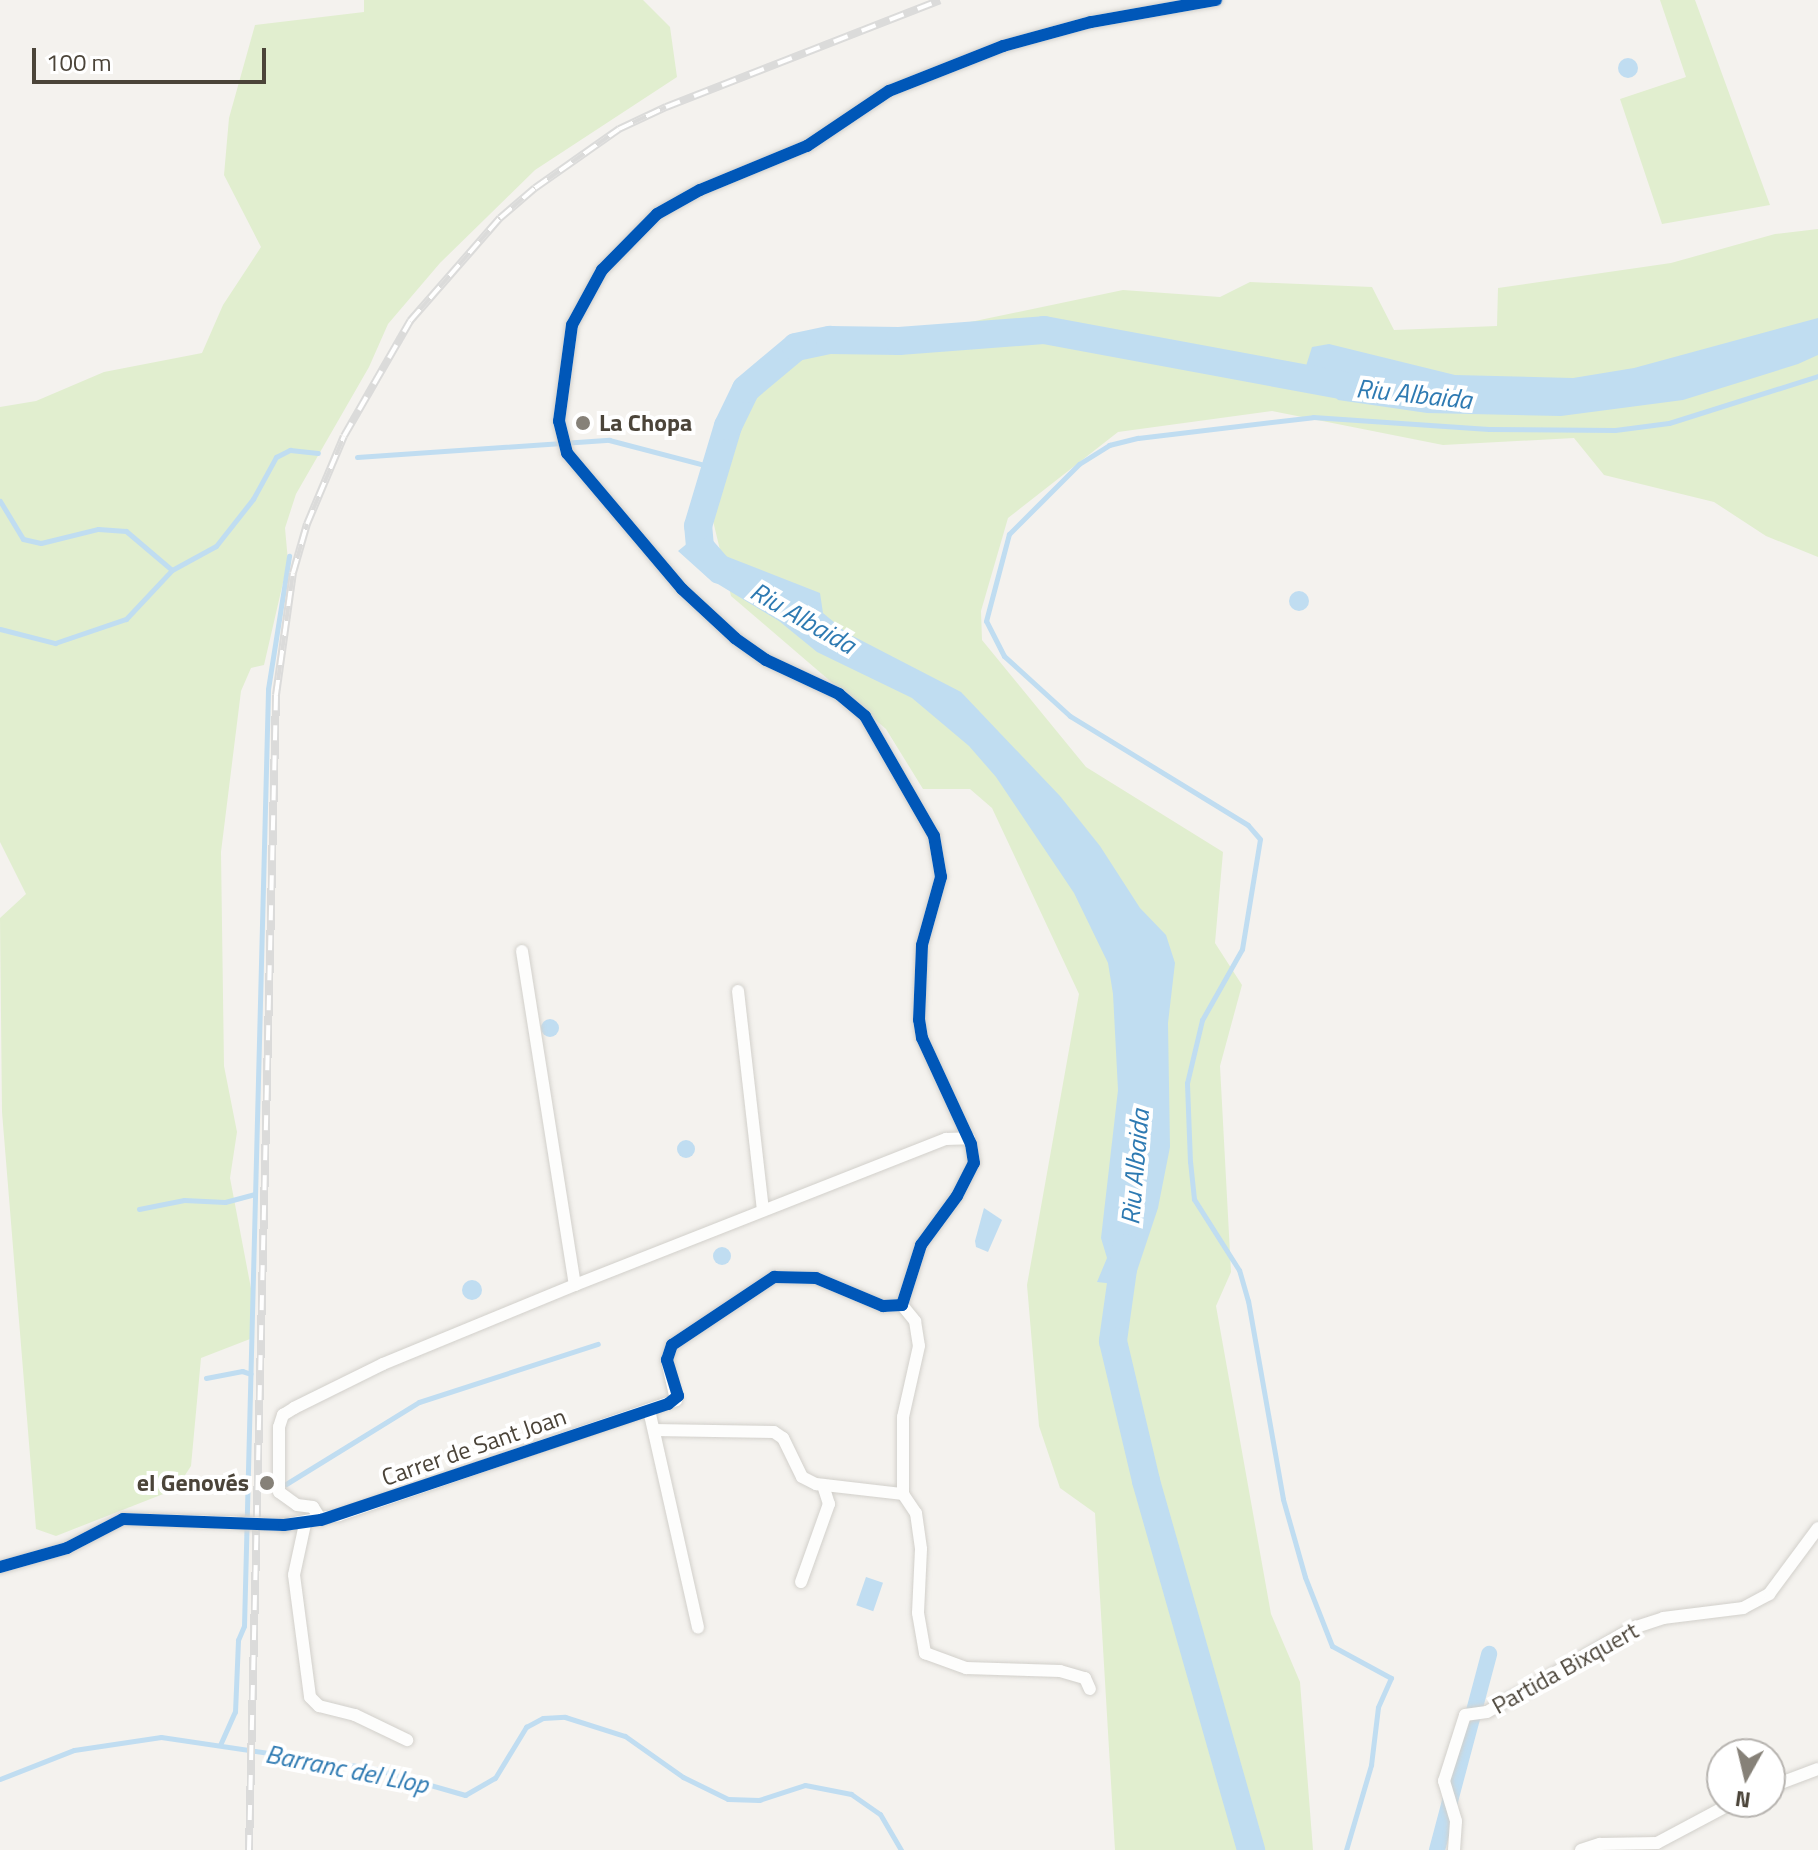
<!DOCTYPE html>
<html>
<head>
<meta charset="utf-8">
<style>
  body { margin:0 }
  #map { position:relative; width:1818px; height:1850px; overflow:hidden; background:#f4f2ee; font-family:"Titillium Web",sans-serif }
  div>[style] { position:absolute }
  [style*='--x'] { left:calc(var(--x)*1px); top:calc(var(--y)*1px); width:calc(var(--w)*1px); rotate:calc(var(--a)*1deg) }
  .green>* { inset:0; background:#e1eecf }
  .water>* { inset:0; background:#c0ddf1; transform-origin:0 0 }
  .round { border-radius:50% }
  .stream>* { height:5px; margin:-2.5px; padding:0 2.5px; transform-origin:2.5px; border-radius:2.5px; background:#c0ddf1 }
  .canal>* { height:16px; margin:-8px; padding:0 8px; transform-origin:8px; border-radius:8px; background:#c0ddf1 }
  .river>* { height:28px; margin:-14px; padding:0 14px; transform-origin:14px; border-radius:14px; background:#c0ddf1 }
  .roads { filter:drop-shadow(0 0 2px #d2d0cb) drop-shadow(0 0 2px #d2d0cb) }
  .street>* { height:12px; margin:-6px; padding:0 6px; transform-origin:6px; border-radius:6px; background:#fdfdfc }
  .rail>* { height:8px; margin-top:-4px; transform-origin:0; background:repeating-linear-gradient(90deg,#fff 0 15px,#dbdbda 0 30px); box-sizing:border-box; border-block:2px solid #dbdbda }
  .bridges { filter:drop-shadow(0 0 2px #d2d0cb) drop-shadow(0 0 2px #d2d0cb) }
  .street-bridge>* { height:12px; margin:-6px; padding:0 6px; transform-origin:6px; border-radius:6px; background:#fdfdfc }
  .cycleway>* { height:12px; margin:-6px; padding:0 6px; transform-origin:6px; border-radius:6px; background:#0057b8 }
  .dots>* { width:22px; height:22px; translate:-50% -50%; box-sizing:border-box; border:4px solid #fff; border-radius:50% }
  span { translate:-50% -50%; white-space:nowrap; text-align:center; line-height:1.15; -webkit-text-stroke:8px #fff; paint-order:stroke }
  .poi-label { font-size:24px; color:#4b4439; font-weight:700 }
  .left { translate:0 -50%; text-align:left }
  .right { translate:-100% -50%; text-align:right }
  .street-label { font-size:24px; color:#4b4439 }
  .water-label { font-size:26px; color:#2e7ab2; font-style:italic }
  .north { position:absolute; left:1706px; top:1738px; width:80px; height:80px; box-sizing:border-box; background:#fff; border:2px solid #b7b4b0; border-radius:50%; rotate:188deg; font-size:22px; font-weight:700; line-height:32px; text-align:center; color:#4b4439 }
  .north::after { content:''; display:block; margin:auto; width:28px; height:36px; background:#868178; clip-path:polygon(50% 0,100% 100%,50% 72%,0 100%) }
  .scale { position:absolute; left:32px; top:48px; width:234px; height:36px; box-sizing:border-box; border:4px solid #4b4439; border-top:0; padding-left:10px; font-size:24px; line-height:28px; white-space:nowrap; color:#4b4439; -webkit-text-stroke:6px #fff; paint-order:stroke }
</style>
</head>
<body>
<div id="map">
  <div class="green">
    <i style="clip-path:polygon(364px 0,643px 0,670px 27px,677px 77px,535px 170px,440px 263px,388px 324px,369px 367px,296px 494px,285px 528px,288px 561px,264px 665px,251px 668px,241px 691px,221px 852px,224px 1066px,237px 1132px,230px 1178px,253px 1299px,250px 1339px,201px 1358px,191px 1466px,176px 1489px,56px 1536px,36px 1529px,2px 1112px,0 918px,26px 894px,0 842px,0 407px,36px 401px,104px 372px,202px 353px,223px 305px,261px 247px,224px 175px,229px 118px,255px 25px,364px 12px)"></i>
    <i style="clip-path:polygon(1660px 0,1695px 0,1770px 205px,1662px 224px,1620px 99px,1686px 77px)"></i>
    <i style="clip-path:polygon(1818px 229px,1818px 557px,1766px 536px,1714px 502px,1604px 475px,1574px 438px,1443px 445px,1272px 411px,1118px 432px,1008px 518px,981px 611px,982px 640px,1086px 767px,1223px 852px,1215px 943px,1242px 985px,1220px 1066px,1231px 1272px,1216px 1306px,1271px 1614px,1300px 1682px,1313px 1850px,1115px 1850px,1095px 1513px,1060px 1488px,1039px 1426px,1027px 1285px,1079px 994px,992px 808px,970px 789px,923px 789px,886px 729px,731px 596px,709px 504px,746px 400px,803px 357px,1123px 290px,1220px 297px,1250px 282px,1372px 287px,1394px 330px,1497px 326px,1498px 288px,1671px 263px,1775px 234px)"></i>
  </div>
  <div class="water">
    <i class="round" style="left:1618px;top:58px;width:20px;height:20px"></i>
    <i style="clip-path:polygon(1818px 318px,1818px 355px,1798px 364px,1683px 400px,1561px 416px,1427px 413px,1338px 400px,1306px 366px,1312px 347px,1329px 344px,1455px 375px,1573px 378px,1634px 368px)"></i>
    <i style="clip-path:polygon(694px 538px,723px 555px,820px 593px,823px 613px,847px 633px,961px 692px,1060px 796px,1100px 846px,1140px 908px,1166px 935px,1175px 963px,1168px 1023px,1170px 1147px,1158px 1208px,1132px 1286px,1097px 1282px,1107px 1258px,1101px 1238px,1118px 1090px,1113px 994px,1108px 963px,1074px 893px,996px 777px,969px 746px,912px 698px,817px 652px,779px 621px,708px 578px,678px 551px)"></i>
    <i class="round" style="left:1289px;top:591px;width:20px;height:20px"></i>
    <i class="round" style="left:541px;top:1019px;width:18px;height:18px"></i>
    <i class="round" style="left:677px;top:1140px;width:18px;height:18px"></i>
    <i style="clip-path:polygon(984px 1208px,1002px 1220px,988px 1252px,976px 1247px,975px 1241px)"></i>
    <i class="round" style="left:713px;top:1247px;width:18px;height:18px"></i>
    <i class="round" style="left:462px;top:1280px;width:20px;height:20px"></i>
    <i style="left:866px;top:1577px;width:18px;height:30px;rotate:19deg"></i>
  </div>
  <div class="stream">
    <i style="--x:357;--y:457;--w:253;--a:-3.9"></i>
    <i style="--x:609;--y:440;--w:111;--a:14.7"></i>
    <i style="--x:0;--y:501;--w:44;--a:58.8"></i>
    <i style="--x:23;--y:539;--w:18;--a:13"></i>
    <i style="--x:41;--y:543;--w:59;--a:-13.8"></i>
    <i style="--x:98;--y:529;--w:28;--a:4"></i>
    <i style="--x:126;--y:531;--w:60;--a:40.3"></i>
    <i style="--x:0;--y:629;--w:57;--a:14.3"></i>
    <i style="--x:55;--y:643;--w:75;--a:-18.7"></i>
    <i style="--x:126;--y:619;--w:67;--a:-46.8"></i>
    <i style="--x:172;--y:570;--w:50;--a:-28.6"></i>
    <i style="--x:216;--y:546;--w:60;--a:-51.8"></i>
    <i style="--x:253;--y:499;--w:48;--a:-61.3"></i>
    <i style="--x:276;--y:457;--w:16;--a:-27"></i>
    <i style="--x:290;--y:450;--w:28;--a:6"></i>
    <i style="--x:139;--y:1209;--w:46;--a:-11.3"></i>
    <i style="--x:184;--y:1200;--w:41;--a:2.8"></i>
    <i style="--x:225;--y:1202;--w:31;--a:-15"></i>
    <i style="--x:206;--y:1378;--w:37;--a:-11"></i>
    <i style="--x:242;--y:1371;--w:9;--a:18"></i>
    <i style="--x:286;--y:1484;--w:156;--a:-31.7"></i>
    <i style="--x:419;--y:1402;--w:188;--a:-18"></i>
    <i style="--x:220;--y:1745;--w:36;--a:-66"></i>
    <i style="--x:235;--y:1712;--w:72;--a:-87.6"></i>
    <i style="--x:238;--y:1640;--w:15;--a:-67"></i>
    <i style="--x:244;--y:1626;--w:937;--a:-88.53"></i>
    <i style="--x:268;--y:689;--w:135;--a:-81"></i>
    <i style="--x:0;--y:1779;--w:79;--a:-21.4"></i>
    <i style="--x:74;--y:1750;--w:88;--a:-8.5"></i>
    <i style="--x:161;--y:1737;--w:212;--a:8.4"></i>
    <i style="--x:371;--y:1768;--w:98;--a:16"></i>
    <i style="--x:465;--y:1795;--w:34;--a:-30"></i>
    <i style="--x:495;--y:1778;--w:60;--a:-58.7"></i>
    <i style="--x:526;--y:1727;--w:19;--a:-28"></i>
    <i style="--x:543;--y:1718;--w:22;--a:-3"></i>
    <i style="--x:565;--y:1717;--w:63;--a:17.6"></i>
    <i style="--x:625;--y:1736;--w:71;--a:35.3"></i>
    <i style="--x:683;--y:1777;--w:50;--a:26.1"></i>
    <i style="--x:728;--y:1799;--w:31;--a:2"></i>
    <i style="--x:759;--y:1800;--w:48;--a:-18.1"></i>
    <i style="--x:805;--y:1785;--w:47;--a:11.1"></i>
    <i style="--x:851;--y:1794;--w:35;--a:35"></i>
    <i style="--x:880;--y:1814;--w:42;--a:59.7"></i>
    <i style="--x:1346;--y:1850;--w:89;--a:-73.6"></i>
    <i style="--x:1371;--y:1765;--w:58;--a:-83.1"></i>
    <i style="--x:1378;--y:1707;--w:32;--a:-66"></i>
    <i style="--x:1391;--y:1678;--w:67;--a:-151.5"></i>
    <i style="--x:1332;--y:1646;--w:74;--a:-111.4"></i>
    <i style="--x:1305;--y:1577;--w:81;--a:-105.8"></i>
    <i style="--x:1283;--y:1499;--w:201;--a:-100"></i>
    <i style="--x:1248;--y:1301;--w:32;--a:-106"></i>
    <i style="--x:1239;--y:1270;--w:84;--a:-122.4"></i>
    <i style="--x:1194;--y:1199;--w:37;--a:-96"></i>
    <i style="--x:1190;--y:1162;--w:79;--a:-92.2"></i>
    <i style="--x:1187;--y:1083;--w:65;--a:-76.6"></i>
    <i style="--x:1202;--y:1020;--w:81;--a:-60.6"></i>
    <i style="--x:1242;--y:949;--w:111;--a:-80.7"></i>
    <i style="--x:1260;--y:839;--w:18;--a:-131"></i>
    <i style="--x:1248;--y:825;--w:209;--a:-148.5"></i>
    <i style="--x:1070;--y:716;--w:89;--a:-137.7"></i>
    <i style="--x:1004;--y:656;--w:39;--a:-117"></i>
    <i style="--x:986;--y:621;--w:90;--a:-75.2"></i>
    <i style="--x:1009;--y:534;--w:99;--a:-45"></i>
    <i style="--x:1079;--y:464;--w:36;--a:-32"></i>
    <i style="--x:1109;--y:445;--w:30;--a:-14"></i>
    <i style="--x:1138;--y:438;--w:176;--a:-6.8"></i>
    <i style="--x:1313;--y:417;--w:176;--a:3.9"></i>
    <i style="--x:1489;--y:429;--w:126;--a:0.5"></i>
    <i style="--x:1615;--y:430;--w:54;--a:-7.4"></i>
    <i style="--x:1669;--y:423;--w:156;--a:-17.5"></i>
  </div>
  <div class="canal">
    <i style="--x:1437;--y:1850;--w:203;--a:-75.1"></i>
  </div>
  <div class="river">
    <i style="--x:720;--y:570;--w:30;--a:-131"></i>
    <i style="--x:700;--y:547;--w:21;--a:-95"></i>
    <i style="--x:698;--y:526;--w:104;--a:-73.3"></i>
    <i style="--x:728;--y:426;--w:41;--a:-64.1"></i>
    <i style="--x:746;--y:389;--w:65;--a:-40"></i>
    <i style="--x:796;--y:347;--w:35;--a:-12"></i>
    <i style="--x:830;--y:340;--w:69;--a:0.8"></i>
    <i style="--x:899;--y:341;--w:145;--a:-4.3"></i>
    <i style="--x:1044;--y:330;--w:318;--a:10.5"></i>
    <i style="--x:1126;--y:1248;--w:94;--a:98"></i>
    <i style="--x:1113;--y:1341;--w:144;--a:76.7"></i>
    <i style="--x:1146;--y:1481;--w:384;--a:74.1"></i>
  </div>
  <div class="roads">
    <div class="street">
      <i style="--x:522;--y:951;--w:338;--a:81"></i>
      <i style="--x:738;--y:991;--w:220;--a:83.5"></i>
      <i style="--x:902;--y:1305;--w:21;--a:51"></i>
      <i style="--x:915;--y:1321;--w:25;--a:81"></i>
      <i style="--x:919;--y:1346;--w:73;--a:102.7"></i>
      <i style="--x:903;--y:1417;--w:77;--a:90"></i>
      <i style="--x:649;--y:1410;--w:223;--a:77.3"></i>
      <i style="--x:654;--y:1430;--w:120;--a:1"></i>
      <i style="--x:774;--y:1432;--w:11;--a:34"></i>
      <i style="--x:783;--y:1438;--w:43;--a:64"></i>
      <i style="--x:802;--y:1477;--w:16;--a:27"></i>
      <i style="--x:816;--y:1484;--w:88;--a:6.6"></i>
      <i style="--x:903;--y:1494;--w:23;--a:56"></i>
      <i style="--x:916;--y:1513;--w:36;--a:82"></i>
      <i style="--x:921;--y:1549;--w:64;--a:92.7"></i>
      <i style="--x:918;--y:1613;--w:41;--a:80.1"></i>
      <i style="--x:925;--y:1653;--w:44;--a:20.1"></i>
      <i style="--x:966;--y:1668;--w:94;--a:1.8"></i>
      <i style="--x:1060;--y:1671;--w:26;--a:16"></i>
      <i style="--x:1085;--y:1678;--w:12;--a:66"></i>
      <i style="--x:321;--y:1520;--w:15;--a:-122"></i>
      <i style="--x:313;--y:1507;--w:16;--a:-173"></i>
      <i style="--x:297;--y:1505;--w:22;--a:-144"></i>
      <i style="--x:279;--y:1492;--w:65;--a:-90"></i>
      <i style="--x:279;--y:1427;--w:13;--a:-72"></i>
      <i style="--x:283;--y:1415;--w:13;--a:-32"></i>
      <i style="--x:294;--y:1408;--w:99;--a:-26.3"></i>
      <i style="--x:383;--y:1364;--w:208;--a:-22.4"></i>
      <i style="--x:575;--y:1285;--w:399;--a:-21.5"></i>
      <i style="--x:946;--y:1139;--w:23;--a:-2"></i>
      <i style="--x:305;--y:1524;--w:52;--a:102.2"></i>
      <i style="--x:294;--y:1575;--w:123;--a:82.5"></i>
      <i style="--x:310;--y:1697;--w:13;--a:45"></i>
      <i style="--x:319;--y:1706;--w:37;--a:14"></i>
      <i style="--x:355;--y:1715;--w:58;--a:25.7"></i>
      <i style="--x:284;--y:1525;--w:56;--a:-10.3"></i>
      <i style="--x:339;--y:1515;--w:356;--a:-18.8"></i>
      <i style="--x:676;--y:1400;--w:41;--a:-102.7"></i>
      <i style="--x:667;--y:1360;--w:16;--a:-72"></i>
      <i style="--x:672;--y:1345;--w:123;--a:-33.7"></i>
      <i style="--x:774;--y:1277;--w:42;--a:1.4"></i>
      <i style="--x:816;--y:1278;--w:73;--a:22.7"></i>
      <i style="--x:883;--y:1306;--w:19;--a:-3"></i>
      <i style="--x:902;--y:1305;--w:63;--a:-72.4"></i>
      <i style="--x:921;--y:1245;--w:61;--a:-53.7"></i>
      <i style="--x:957;--y:1196;--w:37;--a:-63"></i>
      <i style="--x:974;--y:1163;--w:19;--a:-99"></i>
      <i style="--x:971;--y:1144;--w:117;--a:-114.8"></i>
      <i style="--x:922;--y:1038;--w:18;--a:-99"></i>
      <i style="--x:919;--y:1020;--w:75;--a:-87.7"></i>
      <i style="--x:922;--y:945;--w:71;--a:-74.4"></i>
      <i style="--x:941;--y:877;--w:42;--a:-99.7"></i>
      <i style="--x:934;--y:836;--w:138;--a:-119.9"></i>
      <i style="--x:865;--y:716;--w:34;--a:-140"></i>
      <i style="--x:839;--y:694;--w:81;--a:-155"></i>
      <i style="--x:766;--y:660;--w:38;--a:-145"></i>
      <i style="--x:735;--y:638;--w:72;--a:-137.2"></i>
      <i style="--x:682;--y:589;--w:178;--a:-130.2"></i>
      <i style="--x:567;--y:453;--w:33;--a:-104"></i>
      <i style="--x:559;--y:421;--w:97;--a:-82.3"></i>
      <i style="--x:572;--y:325;--w:63;--a:-61.4"></i>
      <i style="--x:602;--y:270;--w:78;--a:-45.5"></i>
      <i style="--x:657;--y:214;--w:49;--a:-29.2"></i>
      <i style="--x:700;--y:190;--w:116;--a:-22.4"></i>
      <i style="--x:807;--y:146;--w:99;--a:-33.9"></i>
      <i style="--x:889;--y:91;--w:123;--a:-21.5"></i>
      <i style="--x:1003;--y:46;--w:91;--a:-15.3"></i>
      <i style="--x:1091;--y:22;--w:127;--a:-10"></i>
      <i style="--x:0;--y:1567;--w:70;--a:-15.8"></i>
      <i style="--x:67;--y:1548;--w:63;--a:-27.4"></i>
      <i style="--x:123;--y:1519;--w:122;--a:1.9"></i>
      <i style="--x:801;--y:1582;--w:83;--a:-70.3"></i>
      <i style="--x:829;--y:1504;--w:19;--a:-108"></i>
      <i style="--x:1770;--y:1787;--w:51;--a:-20.6"></i>
      <i style="--x:1454;--y:1850;--w:29;--a:-86"></i>
      <i style="--x:1456;--y:1821;--w:42;--a:-106.7"></i>
      <i style="--x:1444;--y:1781;--w:69;--a:-72.3"></i>
      <i style="--x:1465;--y:1715;--w:22;--a:-8"></i>
      <i style="--x:1487;--y:1712;--w:168;--a:-29.9"></i>
      <i style="--x:1633;--y:1628;--w:32;--a:-18"></i>
      <i style="--x:1663;--y:1618;--w:81;--a:-7.1"></i>
      <i style="--x:1743;--y:1608;--w:30;--a:-28"></i>
      <i style="--x:1769;--y:1594;--w:82;--a:-53.4"></i>
      <i style="--x:1581;--y:1850;--w:20;--a:-18"></i>
      <i style="--x:1600;--y:1844;--w:57;--a:-1"></i>
      <i style="--x:1657;--y:1843;--w:87;--a:-28"></i>
    </div>
  </div>
  <div class="rail">
    <i style="--x:249;--y:1850;--w:1155;--a:-88.66"></i>
    <i style="--x:276;--y:695;--w:123;--a:-82.1"></i>
    <i style="--x:293;--y:573;--w:51;--a:-74.1"></i>
    <i style="--x:307;--y:524;--w:95;--a:-67.2"></i>
    <i style="--x:344;--y:436;--w:133;--a:-60.1"></i>
    <i style="--x:410;--y:321;--w:137;--a:-48.9"></i>
    <i style="--x:500;--y:218;--w:46;--a:-40.6"></i>
    <i style="--x:535;--y:188;--w:103;--a:-35.1"></i>
    <i style="--x:619;--y:129;--w:52;--a:-25.1"></i>
    <i style="--x:666;--y:107;--w:294;--a:-21.3"></i>
  </div>
  <div class="bridges">
    <div class="street-bridge">
      <i style="--x:245;--y:1523;--w:39;--a:3"></i>
    </div>
  </div>
  <div class="cycleway">
    <i style="--x:0;--y:1567;--w:70;--a:-15.8"></i>
    <i style="--x:67;--y:1548;--w:63;--a:-27.4"></i>
    <i style="--x:123;--y:1519;--w:161;--a:2.1"></i>
    <i style="--x:284;--y:1525;--w:37;--a:-8"></i>
    <i style="--x:321;--y:1520;--w:366;--a:-18.5"></i>
    <i style="--x:668;--y:1404;--w:13;--a:-39"></i>
    <i style="--x:678;--y:1396;--w:38;--a:-107"></i>
    <i style="--x:667;--y:1360;--w:16;--a:-72"></i>
    <i style="--x:672;--y:1345;--w:123;--a:-33.7"></i>
    <i style="--x:774;--y:1277;--w:42;--a:1.4"></i>
    <i style="--x:816;--y:1278;--w:73;--a:22.7"></i>
    <i style="--x:883;--y:1306;--w:19;--a:-3"></i>
    <i style="--x:902;--y:1305;--w:63;--a:-72.4"></i>
    <i style="--x:921;--y:1245;--w:61;--a:-53.7"></i>
    <i style="--x:957;--y:1196;--w:37;--a:-63"></i>
    <i style="--x:974;--y:1163;--w:19;--a:-99"></i>
    <i style="--x:971;--y:1144;--w:117;--a:-114.8"></i>
    <i style="--x:922;--y:1038;--w:18;--a:-99"></i>
    <i style="--x:919;--y:1020;--w:75;--a:-87.7"></i>
    <i style="--x:922;--y:945;--w:71;--a:-74.4"></i>
    <i style="--x:941;--y:877;--w:42;--a:-99.7"></i>
    <i style="--x:934;--y:836;--w:138;--a:-119.9"></i>
    <i style="--x:865;--y:716;--w:34;--a:-140"></i>
    <i style="--x:839;--y:694;--w:81;--a:-155"></i>
    <i style="--x:766;--y:660;--w:38;--a:-145"></i>
    <i style="--x:735;--y:638;--w:72;--a:-137.2"></i>
    <i style="--x:682;--y:589;--w:178;--a:-130.2"></i>
    <i style="--x:567;--y:453;--w:33;--a:-104"></i>
    <i style="--x:559;--y:421;--w:97;--a:-82.3"></i>
    <i style="--x:572;--y:325;--w:63;--a:-61.4"></i>
    <i style="--x:602;--y:270;--w:78;--a:-45.5"></i>
    <i style="--x:657;--y:214;--w:49;--a:-29.2"></i>
    <i style="--x:700;--y:190;--w:116;--a:-22.4"></i>
    <i style="--x:807;--y:146;--w:99;--a:-33.9"></i>
    <i style="--x:889;--y:91;--w:123;--a:-21.5"></i>
    <i style="--x:1003;--y:46;--w:91;--a:-15.3"></i>
    <i style="--x:1091;--y:22;--w:127;--a:-10"></i>
  </div>
  <div class="dots">
    <i style="left:583px;top:423px;background:#868178"></i>
    <i style="left:267px;top:1483px;background:#868178"></i>
  </div>
  <div class="poi-label">
    <span class="left" style="left:599px;top:423px">La Chopa</span>
    <span class="right" style="left:249px;top:1483px">el Genovés</span>
  </div>
  <div class="street-label">
    <span style="left:474px;top:1447px;rotate:-19deg">Carrer de Sant Joan</span>
    <span style="left:1565px;top:1668px;rotate:-29deg">Partida Bixquert</span>
  </div>
  <div class="water-label">
    <span style="left:1414px;top:394px;rotate:6deg">Riu Albaida</span>
    <span style="left:803px;top:618px;rotate:30deg">Riu Albaida</span>
    <span style="left:1135px;top:1167px;rotate:-85deg">Riu Albaida</span>
    <span style="left:347px;top:1769px;rotate:11deg">Barranc del Llop</span>
  </div>
  <div class="north">N</div>
  <div class="scale">100 m</div>
</div>
</body>
</html>
